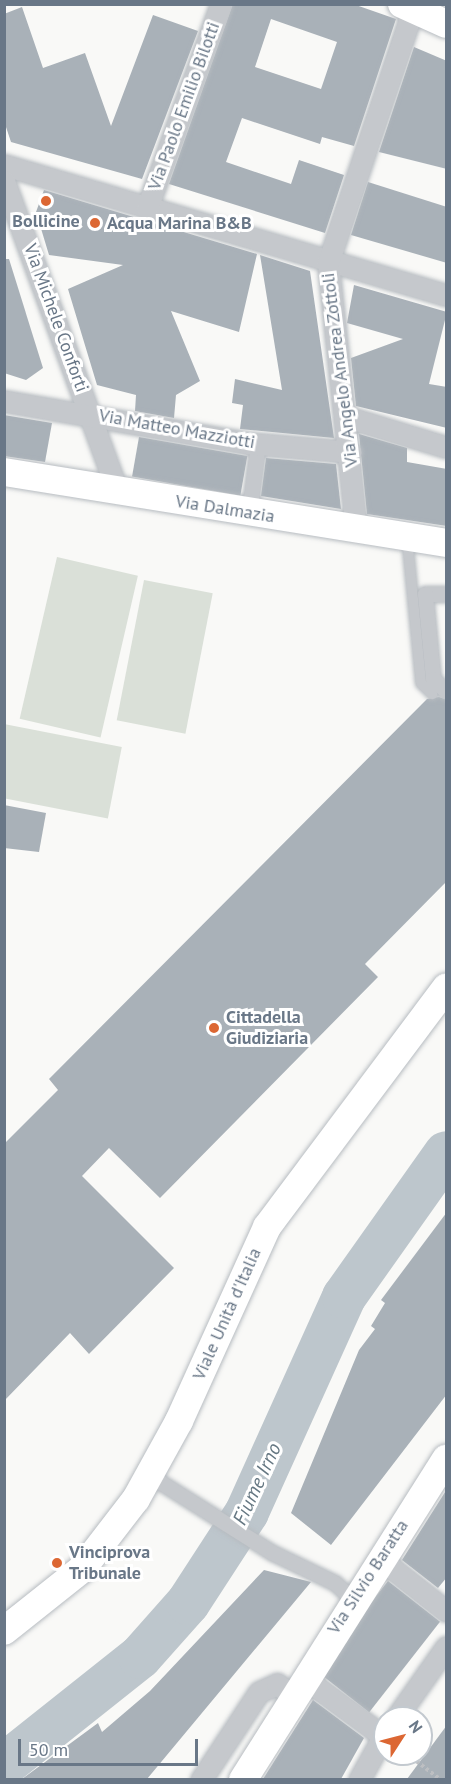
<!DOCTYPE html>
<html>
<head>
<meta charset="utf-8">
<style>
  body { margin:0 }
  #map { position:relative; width:451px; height:1784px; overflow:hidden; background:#f9f9f7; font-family:"PT Sans",sans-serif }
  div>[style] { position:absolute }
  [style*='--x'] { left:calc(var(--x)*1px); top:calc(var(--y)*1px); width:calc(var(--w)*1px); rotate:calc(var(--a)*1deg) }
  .green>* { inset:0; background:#dae0d8; transform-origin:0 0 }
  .river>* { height:44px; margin:-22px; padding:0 22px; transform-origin:22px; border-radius:22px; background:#bdc6cc }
  .building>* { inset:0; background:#a9b1b8; transform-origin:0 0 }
  .path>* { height:4px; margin-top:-2px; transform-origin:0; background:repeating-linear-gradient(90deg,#bdbfc2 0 3px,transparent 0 6px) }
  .roads { filter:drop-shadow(0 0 2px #b7bcc1) drop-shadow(0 0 2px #b7bcc1) }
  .service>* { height:10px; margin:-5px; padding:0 5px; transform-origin:5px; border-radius:5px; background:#c5c8cc }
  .pedestrian>* { height:15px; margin:-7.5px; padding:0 7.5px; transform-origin:7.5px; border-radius:7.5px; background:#c5c8cc }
  .minor>* { height:21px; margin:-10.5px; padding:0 10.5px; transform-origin:10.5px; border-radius:10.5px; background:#c5c8cc }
  .secondary>* { height:28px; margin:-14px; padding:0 14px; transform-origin:14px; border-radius:14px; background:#fff }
  .dots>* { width:16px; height:16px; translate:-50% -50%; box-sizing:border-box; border:3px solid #fff; border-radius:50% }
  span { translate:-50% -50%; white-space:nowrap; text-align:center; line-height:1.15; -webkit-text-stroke:6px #fff; paint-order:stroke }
  .street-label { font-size:18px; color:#697787 }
  .poi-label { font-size:18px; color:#697787; font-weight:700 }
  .left { translate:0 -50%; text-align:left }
  .water-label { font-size:20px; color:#657782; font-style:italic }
  .frame { position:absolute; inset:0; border:6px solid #697787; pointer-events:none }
  .north { position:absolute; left:373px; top:1706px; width:60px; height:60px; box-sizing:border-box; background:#fff; border:2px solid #c3c9cf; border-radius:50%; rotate:54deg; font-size:16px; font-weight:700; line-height:24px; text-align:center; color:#697787 }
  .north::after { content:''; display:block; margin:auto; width:21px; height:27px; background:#dc6733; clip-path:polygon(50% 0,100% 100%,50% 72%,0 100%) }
  .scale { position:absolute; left:18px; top:1739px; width:180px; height:27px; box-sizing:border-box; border:3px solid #697787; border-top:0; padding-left:8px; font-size:18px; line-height:21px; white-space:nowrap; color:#697787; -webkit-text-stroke:4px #fff; paint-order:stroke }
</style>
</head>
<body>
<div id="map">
  <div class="green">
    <i style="left:57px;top:557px;width:83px;height:166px;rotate:13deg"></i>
    <i style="left:144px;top:580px;width:70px;height:143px;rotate:11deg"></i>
    <i style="left:4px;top:724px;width:120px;height:73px;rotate:11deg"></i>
  </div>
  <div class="river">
    <i style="--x:4;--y:1765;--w:174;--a:-38.5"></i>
    <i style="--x:140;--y:1657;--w:72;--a:-48.4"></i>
    <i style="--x:188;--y:1603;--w:108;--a:-57"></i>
    <i style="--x:247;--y:1512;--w:236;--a:-65.7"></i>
    <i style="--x:344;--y:1297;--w:176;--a:-54.7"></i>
  </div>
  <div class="building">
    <i style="clip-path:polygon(evenodd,233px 4px,353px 4px,396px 19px,354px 146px,322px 137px,320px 144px,242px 118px,226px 162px,291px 184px,299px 160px,344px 175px,325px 233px,169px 184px,233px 4px,271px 19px,337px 42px,321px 89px,255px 67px,271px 19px)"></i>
    <i style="clip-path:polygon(22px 7px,43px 68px,85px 53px,111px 126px,153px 15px,198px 31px,142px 179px,11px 142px,4px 121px,4px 14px)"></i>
    <i style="clip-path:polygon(414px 47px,447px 61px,447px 169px,379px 152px)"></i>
    <i style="clip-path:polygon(368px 182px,447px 207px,447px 263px,351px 235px)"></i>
    <i style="clip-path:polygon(44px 190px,257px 254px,239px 332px,171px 311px,200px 381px,176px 395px,174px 418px,135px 411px,136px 395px,97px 385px,68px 289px,123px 265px,49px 255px,36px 212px)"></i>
    <i style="clip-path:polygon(260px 255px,310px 271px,334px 438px,240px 429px,243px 405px,232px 403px,235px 379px,282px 390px)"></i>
    <i style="clip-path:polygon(4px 259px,9px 259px,43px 368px,26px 380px,4px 373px)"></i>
    <i style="clip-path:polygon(354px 285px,447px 312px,429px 384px,447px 387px,447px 428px,356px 406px,351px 358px,403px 339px,347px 323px)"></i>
    <i style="clip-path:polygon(4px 415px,52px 423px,45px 462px,4px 456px)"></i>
    <i style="clip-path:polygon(359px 434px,407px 448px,407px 462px,447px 469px,447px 526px,367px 514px)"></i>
    <i style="left:139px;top:437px;width:110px;height:40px;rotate:10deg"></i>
    <i style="clip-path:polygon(266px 458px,336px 464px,341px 509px,261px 496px)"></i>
    <i style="clip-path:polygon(439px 697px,447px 700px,447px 881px,365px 964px,378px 977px,160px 1198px,109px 1148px,82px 1176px,174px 1268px,89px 1354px,70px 1333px,4px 1401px,4px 1144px,58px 1090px,49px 1079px,427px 699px)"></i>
    <i style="clip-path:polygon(4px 805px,46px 813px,39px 852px,4px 848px)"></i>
    <i style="clip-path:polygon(447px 1212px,447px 1394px,331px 1545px,291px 1513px,359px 1350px,375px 1329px,371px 1326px,385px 1303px,381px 1300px)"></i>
    <i style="clip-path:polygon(447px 1489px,447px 1577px,438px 1588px,402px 1560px)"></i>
    <i style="clip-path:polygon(264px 1570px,311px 1582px,147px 1779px,22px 1779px,98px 1723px,102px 1732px,150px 1691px)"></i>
    <i style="left:388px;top:1581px;width:66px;height:115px;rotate:38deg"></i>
    <i style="clip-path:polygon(313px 1700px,364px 1738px,341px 1779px,263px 1779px)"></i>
    <i style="clip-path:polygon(447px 1725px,447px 1779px,407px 1779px)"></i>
  </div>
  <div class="path">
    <i style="--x:407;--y:1754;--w:43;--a:37.4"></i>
  </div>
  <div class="roads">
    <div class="service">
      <i style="--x:407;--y:537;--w:147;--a:84.5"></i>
      <i style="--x:421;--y:683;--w:16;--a:45"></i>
    </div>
    <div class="pedestrian">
      <i style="--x:249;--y:514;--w:71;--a:-82.7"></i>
      <i style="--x:446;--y:594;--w:21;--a:180"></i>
      <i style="--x:425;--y:594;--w:85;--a:84.6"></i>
      <i style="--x:433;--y:679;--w:18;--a:43"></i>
      <i style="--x:149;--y:1475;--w:146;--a:32.2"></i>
      <i style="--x:273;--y:1553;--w:69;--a:25.8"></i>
      <i style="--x:335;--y:1583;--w:24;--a:42"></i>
    </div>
    <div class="minor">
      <i style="--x:4;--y:165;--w:461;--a:16.4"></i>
      <i style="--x:4;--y:181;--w:329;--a:69.9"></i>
      <i style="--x:147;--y:208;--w:217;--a:-70.1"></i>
      <i style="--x:4;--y:401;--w:246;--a:9.8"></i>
      <i style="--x:246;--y:443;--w:105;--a:4.9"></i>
      <i style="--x:347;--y:417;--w:103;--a:16.9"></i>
      <i style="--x:356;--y:529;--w:267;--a:-96"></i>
      <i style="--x:328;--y:263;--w:268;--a:-71.5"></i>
      <i style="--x:379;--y:1558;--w:85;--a:38.3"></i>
      <i style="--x:304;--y:1678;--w:98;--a:36.3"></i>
      <i style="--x:396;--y:1718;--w:87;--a:-54.8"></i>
      <i style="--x:201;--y:1780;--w:105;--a:-56.6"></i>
      <i style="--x:259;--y:1692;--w:20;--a:-24"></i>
      <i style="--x:277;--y:1684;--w:21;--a:37"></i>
      <i style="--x:359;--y:1780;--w:54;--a:-61"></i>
    </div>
    <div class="secondary">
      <i style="--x:402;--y:4;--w:48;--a:24.4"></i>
      <i style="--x:4;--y:472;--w:448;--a:9.1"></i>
      <i style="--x:4;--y:1631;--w:100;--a:-38.5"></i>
      <i style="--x:82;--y:1569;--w:88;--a:-52.4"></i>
      <i style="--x:136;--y:1499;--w:89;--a:-61.1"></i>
      <i style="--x:179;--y:1421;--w:213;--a:-65.6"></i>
      <i style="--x:267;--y:1227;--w:299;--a:-53.2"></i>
      <i style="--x:243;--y:1780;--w:380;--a:-57.7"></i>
    </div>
  </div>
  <div class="dots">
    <i style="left:46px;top:201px;background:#dc6733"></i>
    <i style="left:95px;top:223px;background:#dc6733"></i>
    <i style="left:214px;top:1028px;background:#dc6733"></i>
    <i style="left:57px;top:1563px;background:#dc6733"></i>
  </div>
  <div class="street-label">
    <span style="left:184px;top:106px;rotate:-70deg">Via Paolo Emilio Bilotti</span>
    <span style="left:56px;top:318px;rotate:70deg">Via Michele Conforti</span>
    <span style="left:340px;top:370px;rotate:-97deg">Via Angelo Andrea Zottoli</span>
    <span style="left:177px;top:429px;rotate:10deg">Via Matteo Mazziotti</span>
    <span style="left:225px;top:509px;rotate:9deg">Via Dalmazia</span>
    <span style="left:227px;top:1314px;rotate:-66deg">Viale Unità d'Italia</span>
    <span style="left:368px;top:1577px;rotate:-57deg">Via Silvio Baratta</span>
  </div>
  <div class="poi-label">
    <span style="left:46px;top:221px">Bollicine</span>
    <span class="left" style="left:107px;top:223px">Acqua Marina B&amp;B</span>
    <span class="left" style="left:226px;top:1028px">Cittadella<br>Giudiziaria</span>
    <span class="left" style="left:69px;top:1563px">Vinciprova<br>Tribunale</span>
  </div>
  <div class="water-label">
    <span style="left:257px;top:1484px;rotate:-65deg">Fiume Irno</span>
  </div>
  <div class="frame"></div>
  <div class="north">N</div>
  <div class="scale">50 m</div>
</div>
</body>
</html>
